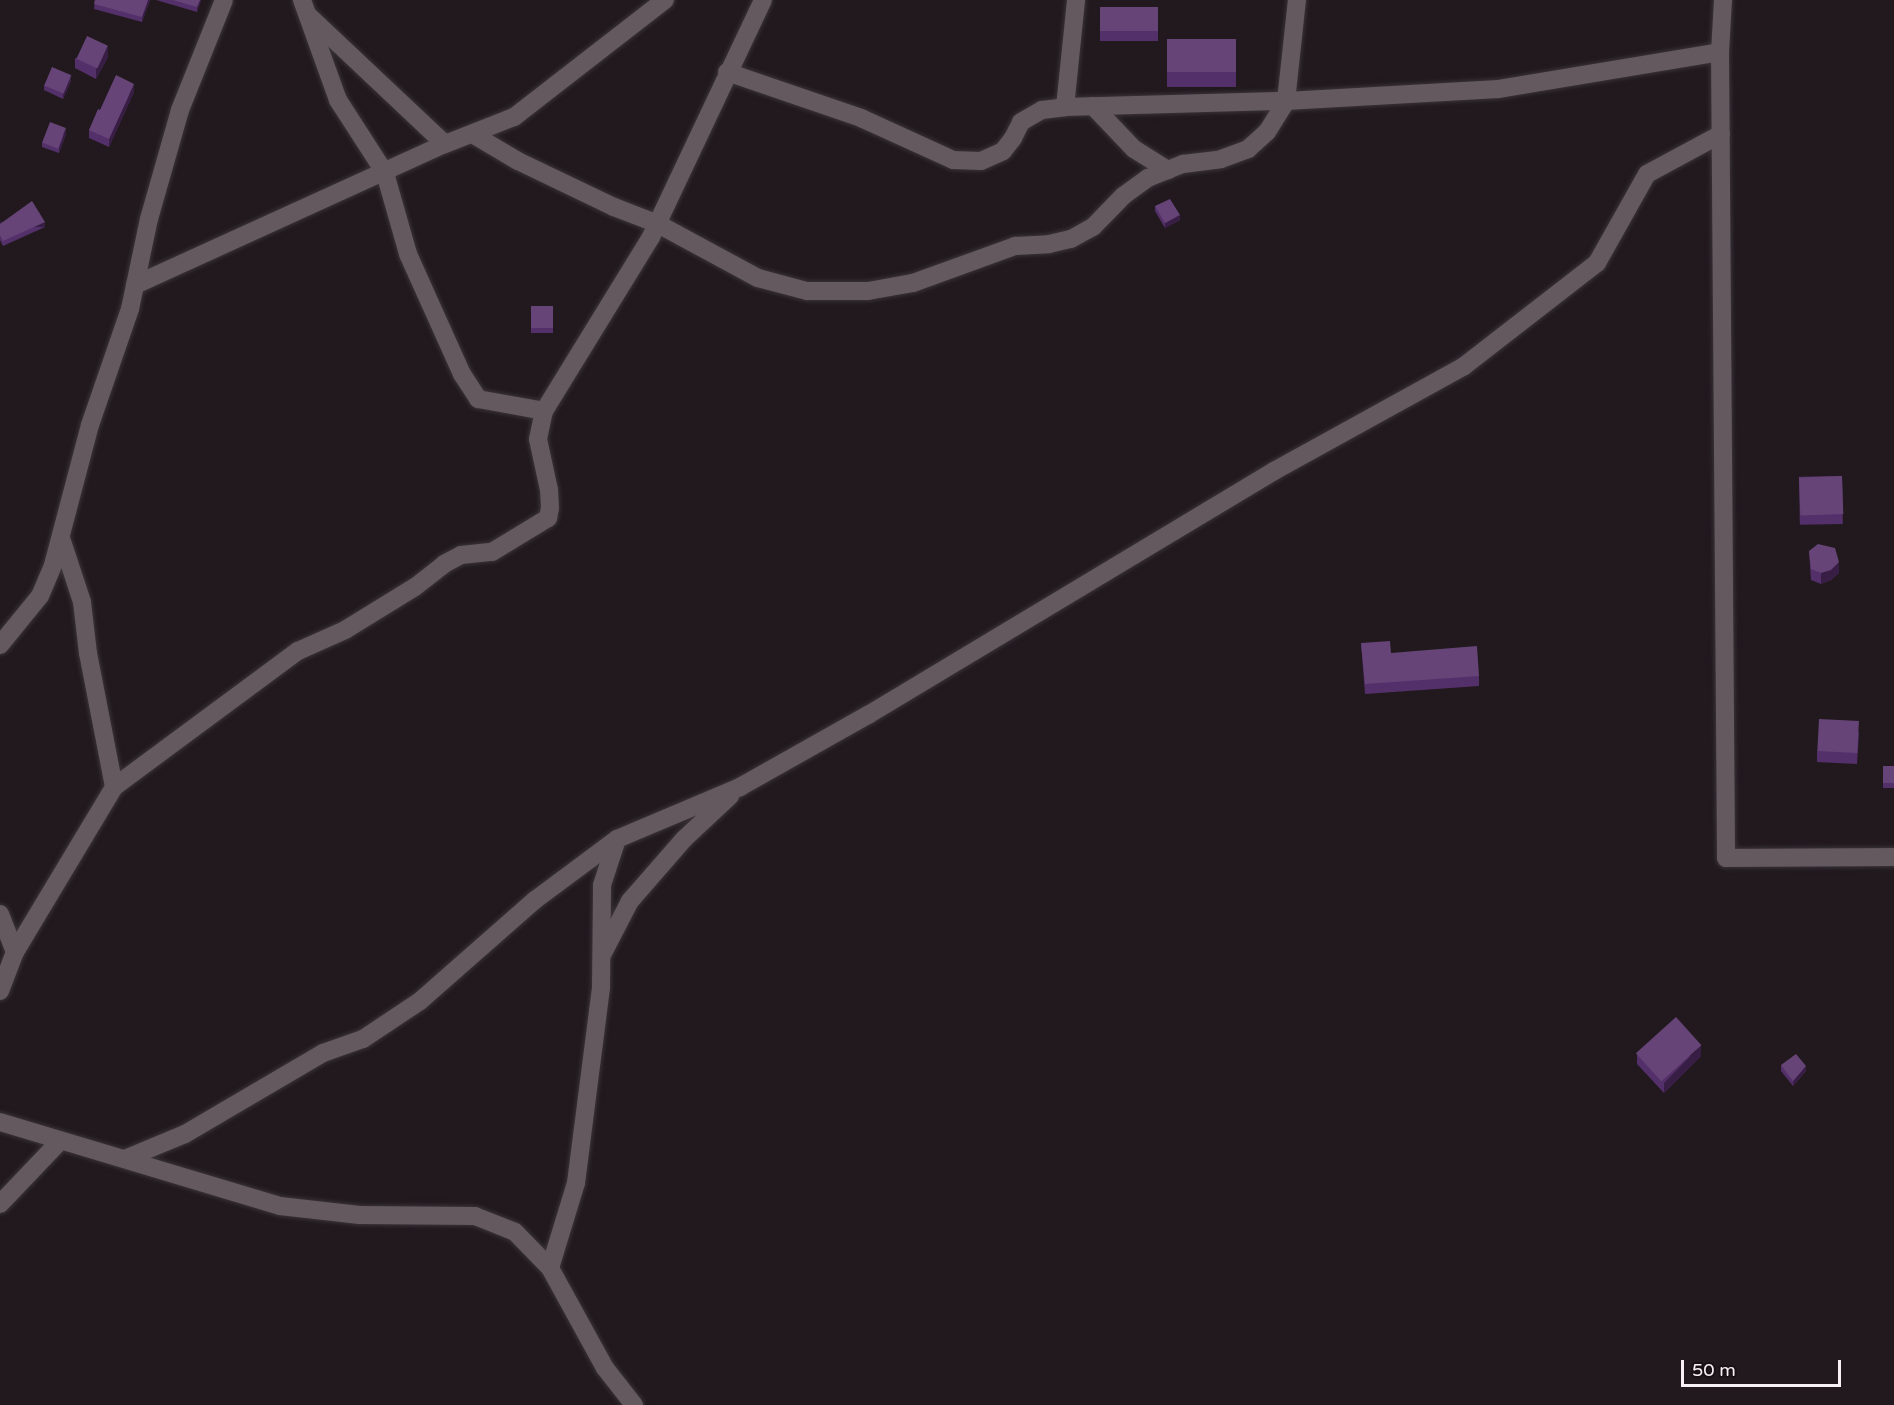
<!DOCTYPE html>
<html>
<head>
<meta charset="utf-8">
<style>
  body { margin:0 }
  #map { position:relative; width:1894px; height:1405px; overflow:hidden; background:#21191e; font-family:"Varela Round",sans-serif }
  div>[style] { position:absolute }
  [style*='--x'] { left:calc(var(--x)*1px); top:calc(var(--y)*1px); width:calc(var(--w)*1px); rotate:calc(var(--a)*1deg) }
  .roads { filter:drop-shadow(0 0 2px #393337) drop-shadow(0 0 2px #393337) }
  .minor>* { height:18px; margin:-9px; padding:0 9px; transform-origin:9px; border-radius:9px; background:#64595f }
  .wall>* { inset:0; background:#54306a; transform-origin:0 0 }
  .shaded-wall>* { inset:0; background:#381e45; transform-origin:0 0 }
  .building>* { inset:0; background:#664478; transform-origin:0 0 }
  span { translate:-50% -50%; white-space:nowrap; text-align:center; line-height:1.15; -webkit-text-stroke:5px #181015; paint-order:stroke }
  .scale { position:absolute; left:1681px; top:1360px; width:160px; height:27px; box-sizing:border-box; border:3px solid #f7f1f5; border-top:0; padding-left:8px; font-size:18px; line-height:21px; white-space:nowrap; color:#f7f1f5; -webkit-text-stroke:4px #181015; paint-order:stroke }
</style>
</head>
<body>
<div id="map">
  <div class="roads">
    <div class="minor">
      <i style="--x:302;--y:0;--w:106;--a:70.2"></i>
      <i style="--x:338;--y:100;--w:87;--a:57.2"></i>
      <i style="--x:385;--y:173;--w:84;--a:74.1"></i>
      <i style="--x:408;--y:254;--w:132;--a:65.8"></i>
      <i style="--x:462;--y:374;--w:30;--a:57"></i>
      <i style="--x:478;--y:399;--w:67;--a:10.3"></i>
      <i style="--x:1723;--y:0;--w:52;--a:93.3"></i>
      <i style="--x:1720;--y:52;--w:806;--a:89.57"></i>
      <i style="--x:1726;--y:858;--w:168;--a:-0.3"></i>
      <i style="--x:310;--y:17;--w:185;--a:43.3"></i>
      <i style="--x:727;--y:72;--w:142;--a:18.9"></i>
      <i style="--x:861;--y:118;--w:101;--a:24.5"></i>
      <i style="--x:953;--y:160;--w:28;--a:2"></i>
      <i style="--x:981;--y:161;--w:24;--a:-24"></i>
      <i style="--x:1003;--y:151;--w:16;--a:-52"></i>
      <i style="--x:1013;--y:138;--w:18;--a:-63"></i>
      <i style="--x:1021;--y:122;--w:24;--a:-30"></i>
      <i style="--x:1042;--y:110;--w:23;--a:-7"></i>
      <i style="--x:1065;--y:107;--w:221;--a:-1.6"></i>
      <i style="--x:1286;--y:101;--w:213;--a:-3.2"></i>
      <i style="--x:1499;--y:89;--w:224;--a:-9.5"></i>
      <i style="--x:1093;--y:106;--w:59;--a:46.4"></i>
      <i style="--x:1134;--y:149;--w:40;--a:32"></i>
      <i style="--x:1065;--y:107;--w:108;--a:-84.1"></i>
      <i style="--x:474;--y:135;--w:51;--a:30.6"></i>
      <i style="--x:518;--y:161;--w:106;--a:25.6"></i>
      <i style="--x:614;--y:207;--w:47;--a:21.1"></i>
      <i style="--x:658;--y:224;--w:114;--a:28.4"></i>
      <i style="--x:758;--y:278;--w:51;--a:14.9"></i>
      <i style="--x:807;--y:291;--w:61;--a:0"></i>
      <i style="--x:868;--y:291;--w:46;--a:-10.1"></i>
      <i style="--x:913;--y:283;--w:109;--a:-19.9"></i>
      <i style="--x:1015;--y:246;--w:34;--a:-3"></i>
      <i style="--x:1049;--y:244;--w:23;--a:-13"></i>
      <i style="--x:1071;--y:239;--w:25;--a:-29"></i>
      <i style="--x:1093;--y:227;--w:43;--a:-45.9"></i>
      <i style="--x:1123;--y:196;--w:31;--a:-36"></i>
      <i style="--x:1148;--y:178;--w:38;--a:-22"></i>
      <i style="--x:1183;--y:164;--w:38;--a:-7"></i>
      <i style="--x:1221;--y:159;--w:29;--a:-20"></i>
      <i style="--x:1248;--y:149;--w:25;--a:-42"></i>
      <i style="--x:1267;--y:132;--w:36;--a:-58"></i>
      <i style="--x:1286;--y:101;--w:102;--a:-83.8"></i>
      <i style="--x:135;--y:285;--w:341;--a:-24.5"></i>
      <i style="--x:445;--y:144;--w:74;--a:-21.4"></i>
      <i style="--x:514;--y:117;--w:191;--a:-37.8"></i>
      <i style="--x:61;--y:538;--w:67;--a:71.8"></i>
      <i style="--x:82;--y:602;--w:51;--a:83.3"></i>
      <i style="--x:88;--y:653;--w:136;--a:79"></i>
      <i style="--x:0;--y:645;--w:63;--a:-50.8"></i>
      <i style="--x:40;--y:596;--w:34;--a:-67"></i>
      <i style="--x:53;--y:565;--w:145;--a:-75.2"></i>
      <i style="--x:90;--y:425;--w:123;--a:-71"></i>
      <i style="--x:130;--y:309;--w:92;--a:-78.1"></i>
      <i style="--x:149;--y:219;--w:113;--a:-74.1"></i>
      <i style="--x:180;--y:110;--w:118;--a:-68.2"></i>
      <i style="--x:0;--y:914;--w:41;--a:68.5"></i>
      <i style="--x:603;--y:953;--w:59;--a:-62.6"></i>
      <i style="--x:630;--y:901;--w:82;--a:-48.9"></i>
      <i style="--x:684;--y:839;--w:63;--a:-43.1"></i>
      <i style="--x:0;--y:991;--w:42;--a:-69"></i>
      <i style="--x:15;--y:952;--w:192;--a:-59"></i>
      <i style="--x:114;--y:787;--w:229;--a:-36.5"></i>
      <i style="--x:298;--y:651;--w:51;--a:-24.1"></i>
      <i style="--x:345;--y:630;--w:82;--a:-31.6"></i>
      <i style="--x:415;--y:587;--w:37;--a:-38"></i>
      <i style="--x:444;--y:564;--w:19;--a:-28"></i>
      <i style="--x:461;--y:555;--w:31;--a:-6"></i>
      <i style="--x:492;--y:552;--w:66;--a:-31.3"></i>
      <i style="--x:548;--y:518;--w:10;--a:-79"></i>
      <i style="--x:550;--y:508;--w:18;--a:-93"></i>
      <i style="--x:549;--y:490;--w:52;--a:-102.2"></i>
      <i style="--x:538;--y:439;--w:29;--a:-78"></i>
      <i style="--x:544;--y:411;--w:204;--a:-58.4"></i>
      <i style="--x:651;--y:237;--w:262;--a:-64.7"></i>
      <i style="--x:0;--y:1122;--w:292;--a:16.7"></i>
      <i style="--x:280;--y:1206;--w:80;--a:6.5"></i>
      <i style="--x:359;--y:1215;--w:116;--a:0.5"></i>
      <i style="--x:475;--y:1216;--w:43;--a:21.8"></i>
      <i style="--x:515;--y:1232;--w:50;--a:45.8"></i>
      <i style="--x:550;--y:1268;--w:114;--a:61.2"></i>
      <i style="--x:605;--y:1368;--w:47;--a:51.9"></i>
      <i style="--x:127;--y:1158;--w:63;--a:-22.5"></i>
      <i style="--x:185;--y:1134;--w:160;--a:-30.4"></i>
      <i style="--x:323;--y:1053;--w:42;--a:-19.3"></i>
      <i style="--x:363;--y:1039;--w:69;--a:-33.7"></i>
      <i style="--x:420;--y:1001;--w:153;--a:-41.3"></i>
      <i style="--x:535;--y:900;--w:102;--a:-36.6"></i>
      <i style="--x:617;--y:839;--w:134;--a:-22.9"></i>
      <i style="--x:740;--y:787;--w:147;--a:-29.4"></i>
      <i style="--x:868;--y:715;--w:474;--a:-31"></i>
      <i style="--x:1274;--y:471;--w:217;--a:-28.9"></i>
      <i style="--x:1464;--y:366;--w:168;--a:-37.8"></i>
      <i style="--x:1597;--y:263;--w:102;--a:-60.7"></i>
      <i style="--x:1647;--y:174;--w:84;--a:-28.4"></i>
      <i style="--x:0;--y:1204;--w:86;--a:-46.4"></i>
      <i style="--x:550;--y:1268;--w:89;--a:-73"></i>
      <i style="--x:576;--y:1183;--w:198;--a:-82.7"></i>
      <i style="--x:601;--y:987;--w:102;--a:-89.4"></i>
      <i style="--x:602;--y:885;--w:48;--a:-71.9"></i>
    </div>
  </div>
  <div class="wall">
    <i style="clip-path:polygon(95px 0,150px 0,142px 22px,94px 9px)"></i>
    <i style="clip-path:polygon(156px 0,201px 0,197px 12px)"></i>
    <i style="left:1100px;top:7px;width:58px;height:34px"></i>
    <i style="left:1167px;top:39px;width:69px;height:48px"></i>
    <i style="clip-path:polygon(108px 57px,96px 79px,75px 68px,75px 58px)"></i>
    <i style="clip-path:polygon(71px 81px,63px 99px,44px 90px,44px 85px)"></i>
    <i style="clip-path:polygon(134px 92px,109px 147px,89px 138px,89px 130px,100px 110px)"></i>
    <i style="clip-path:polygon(66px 134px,59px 153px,42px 147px,42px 142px)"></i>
    <i style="clip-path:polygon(1155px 206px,1180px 220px,1165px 228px,1155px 211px)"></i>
    <i style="clip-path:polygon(0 224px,45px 227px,3px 246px,0 240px)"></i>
    <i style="left:531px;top:306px;width:22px;height:27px"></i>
    <i style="left:1842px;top:476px;width:48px;height:43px;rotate:89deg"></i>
    <i style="clip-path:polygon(1809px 551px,1839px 573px,1831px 580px,1821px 584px,1811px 580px)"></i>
    <i style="clip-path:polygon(1361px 643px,1391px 653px,1479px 676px,1479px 686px,1365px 694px)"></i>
    <i style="clip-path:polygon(1859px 732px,1857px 764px,1817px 762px,1817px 751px)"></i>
    <i style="left:1883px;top:766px;width:11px;height:22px"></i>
    <i style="clip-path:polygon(1637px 1054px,1701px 1056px,1664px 1093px,1637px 1064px)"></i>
    <i style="clip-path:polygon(1781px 1065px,1806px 1071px,1793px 1086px,1781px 1071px)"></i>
  </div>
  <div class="shaded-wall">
    <i style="clip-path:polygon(148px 0,150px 0,142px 22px,142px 17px)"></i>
    <i style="clip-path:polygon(200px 0,201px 0,201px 1px,197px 12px,197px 7px)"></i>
    <i style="clip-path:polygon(108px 46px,108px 57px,96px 79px,96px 69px)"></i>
    <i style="clip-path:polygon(71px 75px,71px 81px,63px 99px,63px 94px)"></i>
    <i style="clip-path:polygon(134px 84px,134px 92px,109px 147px,109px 139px)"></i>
    <i style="clip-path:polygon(66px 128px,66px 134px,59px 153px,59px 148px)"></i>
    <i style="clip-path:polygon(1180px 215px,1180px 220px,1165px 228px,1165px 223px)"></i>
    <i style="left:45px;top:222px;width:5px;height:46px;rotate:90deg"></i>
    <i style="clip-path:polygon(1839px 562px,1839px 573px,1831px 580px,1821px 584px,1821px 573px)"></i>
    <i style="clip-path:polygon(1701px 1045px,1701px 1056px,1664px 1093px,1664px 1083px)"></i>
    <i style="clip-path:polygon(1806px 1066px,1806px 1071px,1793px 1086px,1793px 1081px)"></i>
  </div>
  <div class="building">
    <i style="clip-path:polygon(95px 0,148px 0,142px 17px,94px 4px)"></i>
    <i style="clip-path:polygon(173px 0,200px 0,197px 7px)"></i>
    <i style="left:1100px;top:7px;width:58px;height:24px"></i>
    <i style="left:87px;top:36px;width:23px;height:25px;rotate:25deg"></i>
    <i style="left:1167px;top:39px;width:69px;height:33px"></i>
    <i style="left:52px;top:67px;width:21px;height:20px;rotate:23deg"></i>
    <i style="clip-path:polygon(116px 75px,134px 84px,109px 139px,89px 130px,98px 109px,100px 110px)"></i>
    <i style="left:50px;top:122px;width:17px;height:22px;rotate:21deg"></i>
    <i style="clip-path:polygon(1170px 199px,1180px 215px,1165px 223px,1155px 206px)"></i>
    <i style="clip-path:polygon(32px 201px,45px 222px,3px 241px,0 235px,0 224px)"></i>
    <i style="left:531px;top:306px;width:22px;height:22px"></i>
    <i style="left:1842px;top:476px;width:38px;height:43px;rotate:88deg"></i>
    <i style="clip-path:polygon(1818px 544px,1835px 548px,1839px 562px,1831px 570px,1821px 573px,1811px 569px,1809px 551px)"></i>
    <i style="clip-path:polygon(1390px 641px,1391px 653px,1477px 646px,1479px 676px,1365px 684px,1361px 643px)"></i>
    <i style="left:1819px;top:719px;width:40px;height:32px;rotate:3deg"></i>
    <i style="left:1883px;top:766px;width:11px;height:17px"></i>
    <i style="left:1676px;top:1017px;width:38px;height:54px;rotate:48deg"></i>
    <i style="clip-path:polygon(1796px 1054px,1806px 1066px,1793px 1081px,1781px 1065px)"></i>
  </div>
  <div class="scale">50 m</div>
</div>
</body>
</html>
